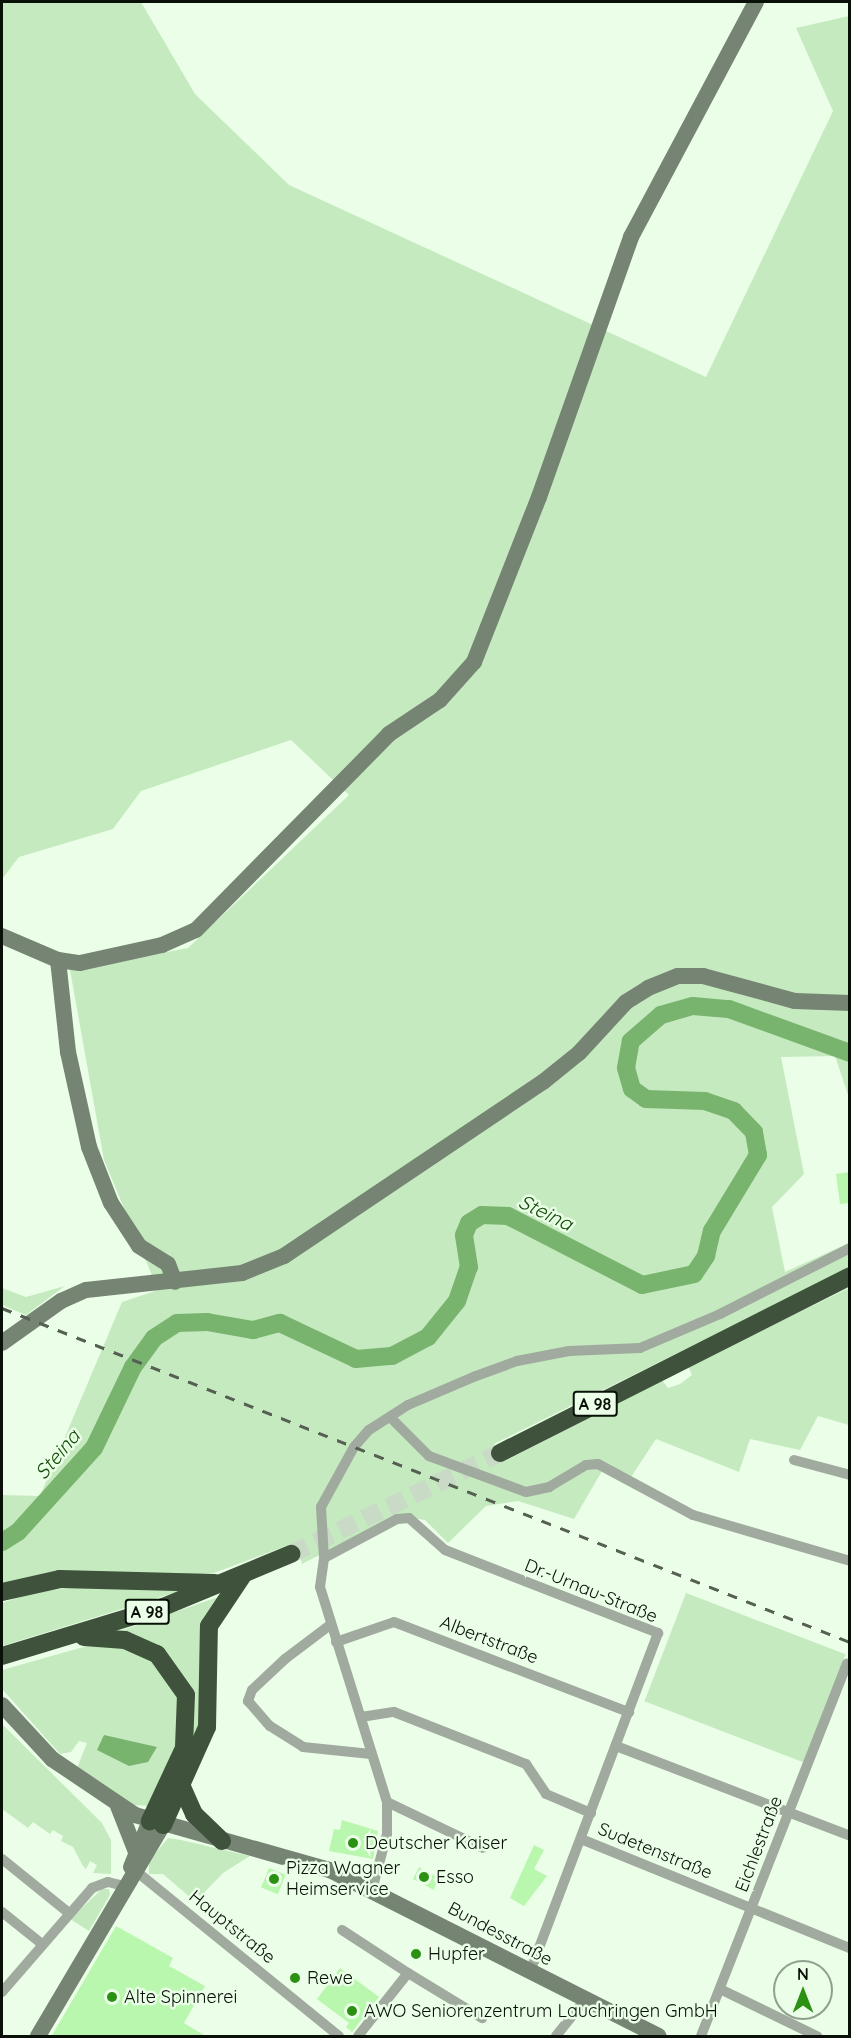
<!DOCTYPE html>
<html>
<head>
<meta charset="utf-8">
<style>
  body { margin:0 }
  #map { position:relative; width:851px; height:2038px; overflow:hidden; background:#ebfee8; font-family:Quicksand,sans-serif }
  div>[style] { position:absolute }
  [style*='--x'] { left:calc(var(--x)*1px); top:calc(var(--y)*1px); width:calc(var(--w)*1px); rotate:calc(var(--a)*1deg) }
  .green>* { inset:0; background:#c5eabf; transform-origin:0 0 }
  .water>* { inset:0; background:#79b46f }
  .river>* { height:18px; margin:-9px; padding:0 9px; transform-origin:9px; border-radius:9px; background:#79b46f }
  .building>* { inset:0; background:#b9f6ae; transform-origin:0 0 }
  .highway-tunnel>* { height:18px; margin-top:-9px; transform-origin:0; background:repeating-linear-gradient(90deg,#c9dac6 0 18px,transparent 0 27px) }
  .street>* { height:10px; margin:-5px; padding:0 5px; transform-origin:5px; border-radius:5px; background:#a0aa9e }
  .secondary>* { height:16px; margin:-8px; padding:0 8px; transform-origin:8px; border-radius:8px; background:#768473 }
  .highway>* { height:18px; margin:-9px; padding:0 9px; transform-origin:9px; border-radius:9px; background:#3f533c }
  .rail>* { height:3px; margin-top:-1.5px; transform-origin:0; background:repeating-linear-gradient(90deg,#556053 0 10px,transparent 0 20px) }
  .dots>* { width:16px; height:16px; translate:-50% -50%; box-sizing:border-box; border:3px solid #ebfee8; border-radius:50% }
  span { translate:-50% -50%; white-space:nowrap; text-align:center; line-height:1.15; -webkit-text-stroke:5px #ebfee8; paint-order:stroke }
  .shield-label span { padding:2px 4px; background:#ebfee8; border:2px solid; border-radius:4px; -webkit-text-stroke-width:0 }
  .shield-label { font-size:16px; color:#081007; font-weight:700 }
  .street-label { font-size:18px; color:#081007 }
  .poi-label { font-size:18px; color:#081007 }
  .left { translate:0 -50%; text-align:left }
  .water-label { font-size:20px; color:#144f07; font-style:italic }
  .frame { position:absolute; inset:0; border:3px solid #081007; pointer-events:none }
  .north { position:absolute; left:773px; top:1960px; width:60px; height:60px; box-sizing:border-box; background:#ebfee8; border:2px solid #909f8e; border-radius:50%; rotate:0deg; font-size:16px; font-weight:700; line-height:24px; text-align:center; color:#081007 }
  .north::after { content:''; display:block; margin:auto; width:21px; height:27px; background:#2b9113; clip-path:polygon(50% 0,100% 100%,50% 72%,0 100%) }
</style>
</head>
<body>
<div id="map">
  <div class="green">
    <i style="clip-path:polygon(2px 2px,141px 2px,195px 94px,289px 185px,706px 377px,833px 111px,796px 28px,849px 16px,849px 1098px,835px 1056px,781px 1057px,804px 1174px,772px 1207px,785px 1272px,849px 1243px,849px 1268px,494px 1444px,505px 1461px,662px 1380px,668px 1388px,680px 1384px,692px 1375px,688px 1366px,849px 1288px,849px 1425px,818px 1416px,800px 1450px,750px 1439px,739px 1472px,656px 1439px,631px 1477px,602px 1471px,574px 1519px,518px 1501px,486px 1506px,448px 1543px,425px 1520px,397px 1515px,302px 1564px,297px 1542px,214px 1573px,2px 1588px,2px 1495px,40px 1496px,122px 1302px,158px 1290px,104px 1160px,70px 970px,188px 948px,349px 795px,291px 740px,141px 791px,113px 829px,19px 857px,2px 879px)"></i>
    <i style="clip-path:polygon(65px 1286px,26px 1315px,2px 1305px,2px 1288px,26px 1297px)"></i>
    <i style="clip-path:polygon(78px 1587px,166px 1588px,180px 1591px,2px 1646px,2px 1603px,35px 1592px)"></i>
    <i style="left:686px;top:1593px;width:171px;height:116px;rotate:21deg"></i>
    <i style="clip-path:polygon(221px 1596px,200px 1636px,203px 1724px,176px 1778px,187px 1684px,167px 1656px,120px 1631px)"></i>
    <i style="clip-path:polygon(87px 1646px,124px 1646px,149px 1656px,181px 1701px,180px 1740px,149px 1806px,134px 1805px,77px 1768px,87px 1743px,79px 1741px,71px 1752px,60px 1754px,2px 1689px,2px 1670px)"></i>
    <i style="clip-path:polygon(2px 1724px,102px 1823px,111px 1840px,111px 1874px,93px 1873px,97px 1865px,90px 1861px,86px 1869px,83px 1866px,73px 1847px,61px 1841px,63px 1836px,53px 1830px,50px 1834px,33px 1822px,28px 1828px,2px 1809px)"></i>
    <i style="clip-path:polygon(168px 1838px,181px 1840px,250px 1856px,223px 1873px,198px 1899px,192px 1899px,163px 1874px,149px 1874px,149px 1861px)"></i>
    <i style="clip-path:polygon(102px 1889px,109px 1889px,110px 1895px,89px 1931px,70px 1919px)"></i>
  </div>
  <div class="water">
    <i style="clip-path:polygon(104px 1735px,157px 1747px,148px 1762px,129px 1766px,97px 1750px)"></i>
  </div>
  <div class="river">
    <i style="--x:2;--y:1542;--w:19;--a:-32"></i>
    <i style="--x:18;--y:1532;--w:113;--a:-47.9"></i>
    <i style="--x:94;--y:1448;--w:90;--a:-64.3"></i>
    <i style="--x:133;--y:1367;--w:36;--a:-54"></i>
    <i style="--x:154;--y:1338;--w:27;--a:-33"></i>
    <i style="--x:177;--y:1323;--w:30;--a:-2"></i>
    <i style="--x:207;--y:1322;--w:47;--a:9.9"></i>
    <i style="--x:253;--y:1330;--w:28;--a:-15"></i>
    <i style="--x:280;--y:1323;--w:84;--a:25.3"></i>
    <i style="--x:356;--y:1359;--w:36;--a:-5"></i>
    <i style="--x:392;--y:1356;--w:41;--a:-27.8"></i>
    <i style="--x:428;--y:1337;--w:46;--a:-51.1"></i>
    <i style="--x:457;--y:1301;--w:36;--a:-71"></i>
    <i style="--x:469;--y:1267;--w:32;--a:-99"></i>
    <i style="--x:464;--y:1235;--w:13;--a:-67"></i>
    <i style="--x:469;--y:1223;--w:15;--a:-32"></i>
    <i style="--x:482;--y:1215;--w:26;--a:2"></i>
    <i style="--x:508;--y:1216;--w:151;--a:27.2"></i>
    <i style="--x:642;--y:1285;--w:53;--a:-11.9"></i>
    <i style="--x:694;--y:1274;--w:22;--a:-56"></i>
    <i style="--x:706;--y:1256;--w:26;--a:-77"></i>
    <i style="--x:712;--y:1231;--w:89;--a:-58.8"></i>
    <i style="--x:758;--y:1155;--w:23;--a:-100"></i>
    <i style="--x:754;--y:1132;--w:29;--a:-134"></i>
    <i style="--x:734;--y:1111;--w:31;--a:-161"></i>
    <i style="--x:705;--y:1101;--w:59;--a:-178.1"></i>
    <i style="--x:646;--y:1099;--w:17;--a:-144"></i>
    <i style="--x:632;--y:1089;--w:22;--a:-106"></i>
    <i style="--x:626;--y:1068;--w:27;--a:-80"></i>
    <i style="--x:631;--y:1041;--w:40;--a:-41"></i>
    <i style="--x:661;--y:1015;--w:33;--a:-16"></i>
    <i style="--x:693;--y:1006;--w:36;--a:5"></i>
    <i style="--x:729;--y:1009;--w:129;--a:20"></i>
  </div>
  <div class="building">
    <i style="clip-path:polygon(849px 1172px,849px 1203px,840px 1204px,836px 1174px)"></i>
    <i style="clip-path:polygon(342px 1820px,378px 1831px,373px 1859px,329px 1851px,334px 1829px,340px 1830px)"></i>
    <i style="clip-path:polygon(534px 1845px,544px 1850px,534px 1869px,547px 1876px,524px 1906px,510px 1898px)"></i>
    <i style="clip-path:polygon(419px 1867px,438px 1878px,434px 1890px,413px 1879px)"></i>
    <i style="left:269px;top:1868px;width:18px;height:21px;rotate:22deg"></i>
    <i style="clip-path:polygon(116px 1926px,173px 1958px,169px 1966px,205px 1986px,184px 2023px,207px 2037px,51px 2037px)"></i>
    <i style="clip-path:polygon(340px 1968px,379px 1997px,352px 2032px,346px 2027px,349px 2023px,317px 1999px)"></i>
  </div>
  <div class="highway-tunnel">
    <i style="--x:291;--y:1554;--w:232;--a:-25.8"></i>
  </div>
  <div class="street">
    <i style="--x:391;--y:1418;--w:54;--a:45"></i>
    <i style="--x:429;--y:1456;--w:103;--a:20.4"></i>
    <i style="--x:526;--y:1492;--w:24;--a:-12"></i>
    <i style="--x:549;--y:1487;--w:43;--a:-30.7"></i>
    <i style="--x:586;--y:1465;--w:12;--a:-5"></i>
    <i style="--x:598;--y:1464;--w:108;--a:28.2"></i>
    <i style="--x:693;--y:1515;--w:164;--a:16.3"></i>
    <i style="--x:794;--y:1460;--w:58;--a:15"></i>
    <i style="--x:324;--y:1558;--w:83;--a:-28.1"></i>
    <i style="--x:397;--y:1519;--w:12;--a:-5"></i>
    <i style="--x:409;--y:1518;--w:48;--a:41.6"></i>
    <i style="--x:445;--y:1550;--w:229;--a:21.3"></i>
    <i style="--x:658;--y:1633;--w:362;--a:110.7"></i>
    <i style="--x:330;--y:1625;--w:56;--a:142.9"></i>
    <i style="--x:285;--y:1659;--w:45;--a:136.8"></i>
    <i style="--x:252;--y:1690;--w:12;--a:110"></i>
    <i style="--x:248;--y:1701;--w:33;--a:49"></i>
    <i style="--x:270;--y:1726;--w:39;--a:32"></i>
    <i style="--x:303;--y:1747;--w:68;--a:5.9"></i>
    <i style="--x:336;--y:1642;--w:61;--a:-19"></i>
    <i style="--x:394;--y:1622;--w:252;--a:21"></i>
    <i style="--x:361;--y:1717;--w:33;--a:-9"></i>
    <i style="--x:394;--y:1712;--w:142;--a:21.5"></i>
    <i style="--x:526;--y:1764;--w:36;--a:56"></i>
    <i style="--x:546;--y:1794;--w:49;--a:22.9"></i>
    <i style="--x:616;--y:1746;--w:251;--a:21"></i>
    <i style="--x:387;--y:1802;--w:106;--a:25.6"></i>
    <i style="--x:581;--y:1839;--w:290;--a:22.1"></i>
    <i style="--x:2;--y:1859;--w:86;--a:38.9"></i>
    <i style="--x:131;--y:1867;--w:268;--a:39.1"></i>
    <i style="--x:372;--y:1890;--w:58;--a:-75"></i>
    <i style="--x:387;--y:1834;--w:32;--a:-90"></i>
    <i style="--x:387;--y:1802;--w:225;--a:-107.3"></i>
    <i style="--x:320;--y:1587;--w:29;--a:-82"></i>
    <i style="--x:324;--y:1558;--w:51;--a:-93.4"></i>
    <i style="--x:321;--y:1507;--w:68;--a:-61.2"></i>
    <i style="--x:354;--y:1447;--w:23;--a:-49"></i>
    <i style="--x:369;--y:1430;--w:46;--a:-32.7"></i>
    <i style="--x:408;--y:1405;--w:74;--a:-23.1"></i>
    <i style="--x:476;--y:1376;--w:44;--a:-20.1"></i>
    <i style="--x:517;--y:1361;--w:53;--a:-10.9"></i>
    <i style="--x:569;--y:1351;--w:71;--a:-2.4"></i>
    <i style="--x:640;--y:1348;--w:87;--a:-23"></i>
    <i style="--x:720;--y:1314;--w:146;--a:-26.9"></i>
    <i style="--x:2;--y:1912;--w:51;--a:38.7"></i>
    <i style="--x:342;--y:1930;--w:79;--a:33.1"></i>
    <i style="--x:720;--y:1989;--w:108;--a:25.9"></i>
    <i style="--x:2;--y:1992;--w:138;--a:-49.1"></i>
    <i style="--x:92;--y:1888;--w:17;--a:-21"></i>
    <i style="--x:108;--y:1882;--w:16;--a:14"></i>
    <i style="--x:358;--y:2036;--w:80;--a:-51.6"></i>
    <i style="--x:408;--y:1973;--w:87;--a:31.3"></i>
    <i style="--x:556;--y:2036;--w:45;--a:-51.3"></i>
    <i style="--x:701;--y:2036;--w:400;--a:-68.6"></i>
  </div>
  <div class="secondary">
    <i style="--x:2;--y:936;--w:61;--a:23.2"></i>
    <i style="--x:58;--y:960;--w:22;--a:8"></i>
    <i style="--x:80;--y:963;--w:84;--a:-12.4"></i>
    <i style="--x:162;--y:945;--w:37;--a:-24"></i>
    <i style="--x:196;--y:930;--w:275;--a:-45.4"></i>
    <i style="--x:389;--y:734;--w:61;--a:-33.7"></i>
    <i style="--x:440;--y:700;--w:51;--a:-48.2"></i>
    <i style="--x:474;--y:662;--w:177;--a:-68.5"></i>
    <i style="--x:539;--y:497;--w:276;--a:-70.5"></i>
    <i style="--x:631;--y:237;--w:266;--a:-62"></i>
    <i style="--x:58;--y:960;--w:93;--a:83.8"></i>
    <i style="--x:68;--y:1052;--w:97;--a:77.5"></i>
    <i style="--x:89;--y:1147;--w:60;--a:68.6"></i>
    <i style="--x:111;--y:1203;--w:51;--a:56.9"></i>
    <i style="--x:139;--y:1246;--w:34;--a:32"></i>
    <i style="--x:168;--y:1264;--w:19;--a:69"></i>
    <i style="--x:2;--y:1343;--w:72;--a:-35.4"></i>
    <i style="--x:61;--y:1301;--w:27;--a:-24"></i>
    <i style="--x:86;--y:1290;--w:157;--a:-6.2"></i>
    <i style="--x:242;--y:1273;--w:45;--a:-22"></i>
    <i style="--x:284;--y:1256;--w:312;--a:-33.9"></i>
    <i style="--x:543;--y:1082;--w:46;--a:-38.9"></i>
    <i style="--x:579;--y:1053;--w:69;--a:-47.3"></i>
    <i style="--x:626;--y:1002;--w:26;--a:-32"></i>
    <i style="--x:648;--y:988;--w:32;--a:-22"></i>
    <i style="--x:678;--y:976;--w:25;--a:0"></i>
    <i style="--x:703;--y:976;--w:95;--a:15.2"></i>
    <i style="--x:795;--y:1001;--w:55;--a:2.1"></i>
    <i style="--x:2;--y:1705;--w:74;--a:47.2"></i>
    <i style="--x:52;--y:1759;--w:100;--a:34"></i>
    <i style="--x:135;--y:1815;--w:203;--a:15.8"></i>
    <i style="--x:330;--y:1870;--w:368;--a:26.8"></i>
    <i style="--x:118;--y:1806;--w:49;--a:68.6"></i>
    <i style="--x:131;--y:1867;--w:50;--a:-67.6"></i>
    <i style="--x:38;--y:2036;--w:245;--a:-59.4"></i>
  </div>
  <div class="highway">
    <i style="--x:500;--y:1453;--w:392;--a:-26.8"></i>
    <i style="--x:2;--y:1592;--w:59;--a:-12.6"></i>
    <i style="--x:60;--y:1579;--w:155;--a:1.5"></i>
    <i style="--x:84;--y:1637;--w:41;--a:4.2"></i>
    <i style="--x:125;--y:1640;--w:35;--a:24"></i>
    <i style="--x:157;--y:1654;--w:50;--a:54.7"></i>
    <i style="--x:186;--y:1695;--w:53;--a:92.2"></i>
    <i style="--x:184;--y:1748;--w:81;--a:115"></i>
    <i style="--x:2;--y:1656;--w:168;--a:-16.9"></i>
    <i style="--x:163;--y:1607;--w:139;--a:-22.5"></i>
    <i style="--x:182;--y:1787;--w:30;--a:66"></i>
    <i style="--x:194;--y:1814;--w:39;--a:44"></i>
    <i style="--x:163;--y:1825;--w:107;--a:-65.8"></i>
    <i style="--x:207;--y:1727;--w:101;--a:-88.9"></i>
    <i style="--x:209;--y:1626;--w:61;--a:-56.3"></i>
  </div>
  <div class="rail">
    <i style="--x:2;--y:1308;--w:911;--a:21.5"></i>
  </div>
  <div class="dots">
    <i style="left:353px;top:1843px;background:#2b9113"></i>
    <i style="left:424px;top:1877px;background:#2b9113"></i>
    <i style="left:274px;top:1879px;background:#2b9113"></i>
    <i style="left:416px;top:1954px;background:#2b9113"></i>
    <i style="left:295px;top:1978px;background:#2b9113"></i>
    <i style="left:112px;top:1997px;background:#2b9113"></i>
    <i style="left:352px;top:2011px;background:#2b9113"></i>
  </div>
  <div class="shield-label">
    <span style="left:595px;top:1404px">A 98</span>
    <span style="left:147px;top:1612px">A 98</span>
  </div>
  <div class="street-label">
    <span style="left:591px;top:1591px;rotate:22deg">Dr.-Urnau-Straße</span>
    <span style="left:489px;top:1640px;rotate:21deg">Albertstraße</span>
    <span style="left:759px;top:1844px;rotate:-69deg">Eichlestraße</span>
    <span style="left:655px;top:1851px;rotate:22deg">Sudetenstraße</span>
    <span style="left:232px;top:1927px;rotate:39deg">Hauptstraße</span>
    <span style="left:500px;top:1934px;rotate:28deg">Bundesstraße</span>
  </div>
  <div class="poi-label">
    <span class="left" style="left:365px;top:1843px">Deutscher Kaiser</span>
    <span class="left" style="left:286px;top:1879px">Pizza Wagner<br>Heimservice</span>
    <span class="left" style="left:436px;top:1877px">Esso</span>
    <span class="left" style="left:428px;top:1954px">Hupfer</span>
    <span class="left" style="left:307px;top:1978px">Rewe</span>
    <span class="left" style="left:124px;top:1997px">Alte Spinnerei</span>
    <span class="left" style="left:364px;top:2011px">AWO Seniorenzentrum Lauchringen GmbH</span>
  </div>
  <div class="water-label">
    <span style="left:546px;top:1212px;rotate:26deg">Steina</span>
    <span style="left:57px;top:1454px;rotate:-50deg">Steina</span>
  </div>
  <div class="frame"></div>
  <div class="north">N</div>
</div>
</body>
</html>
